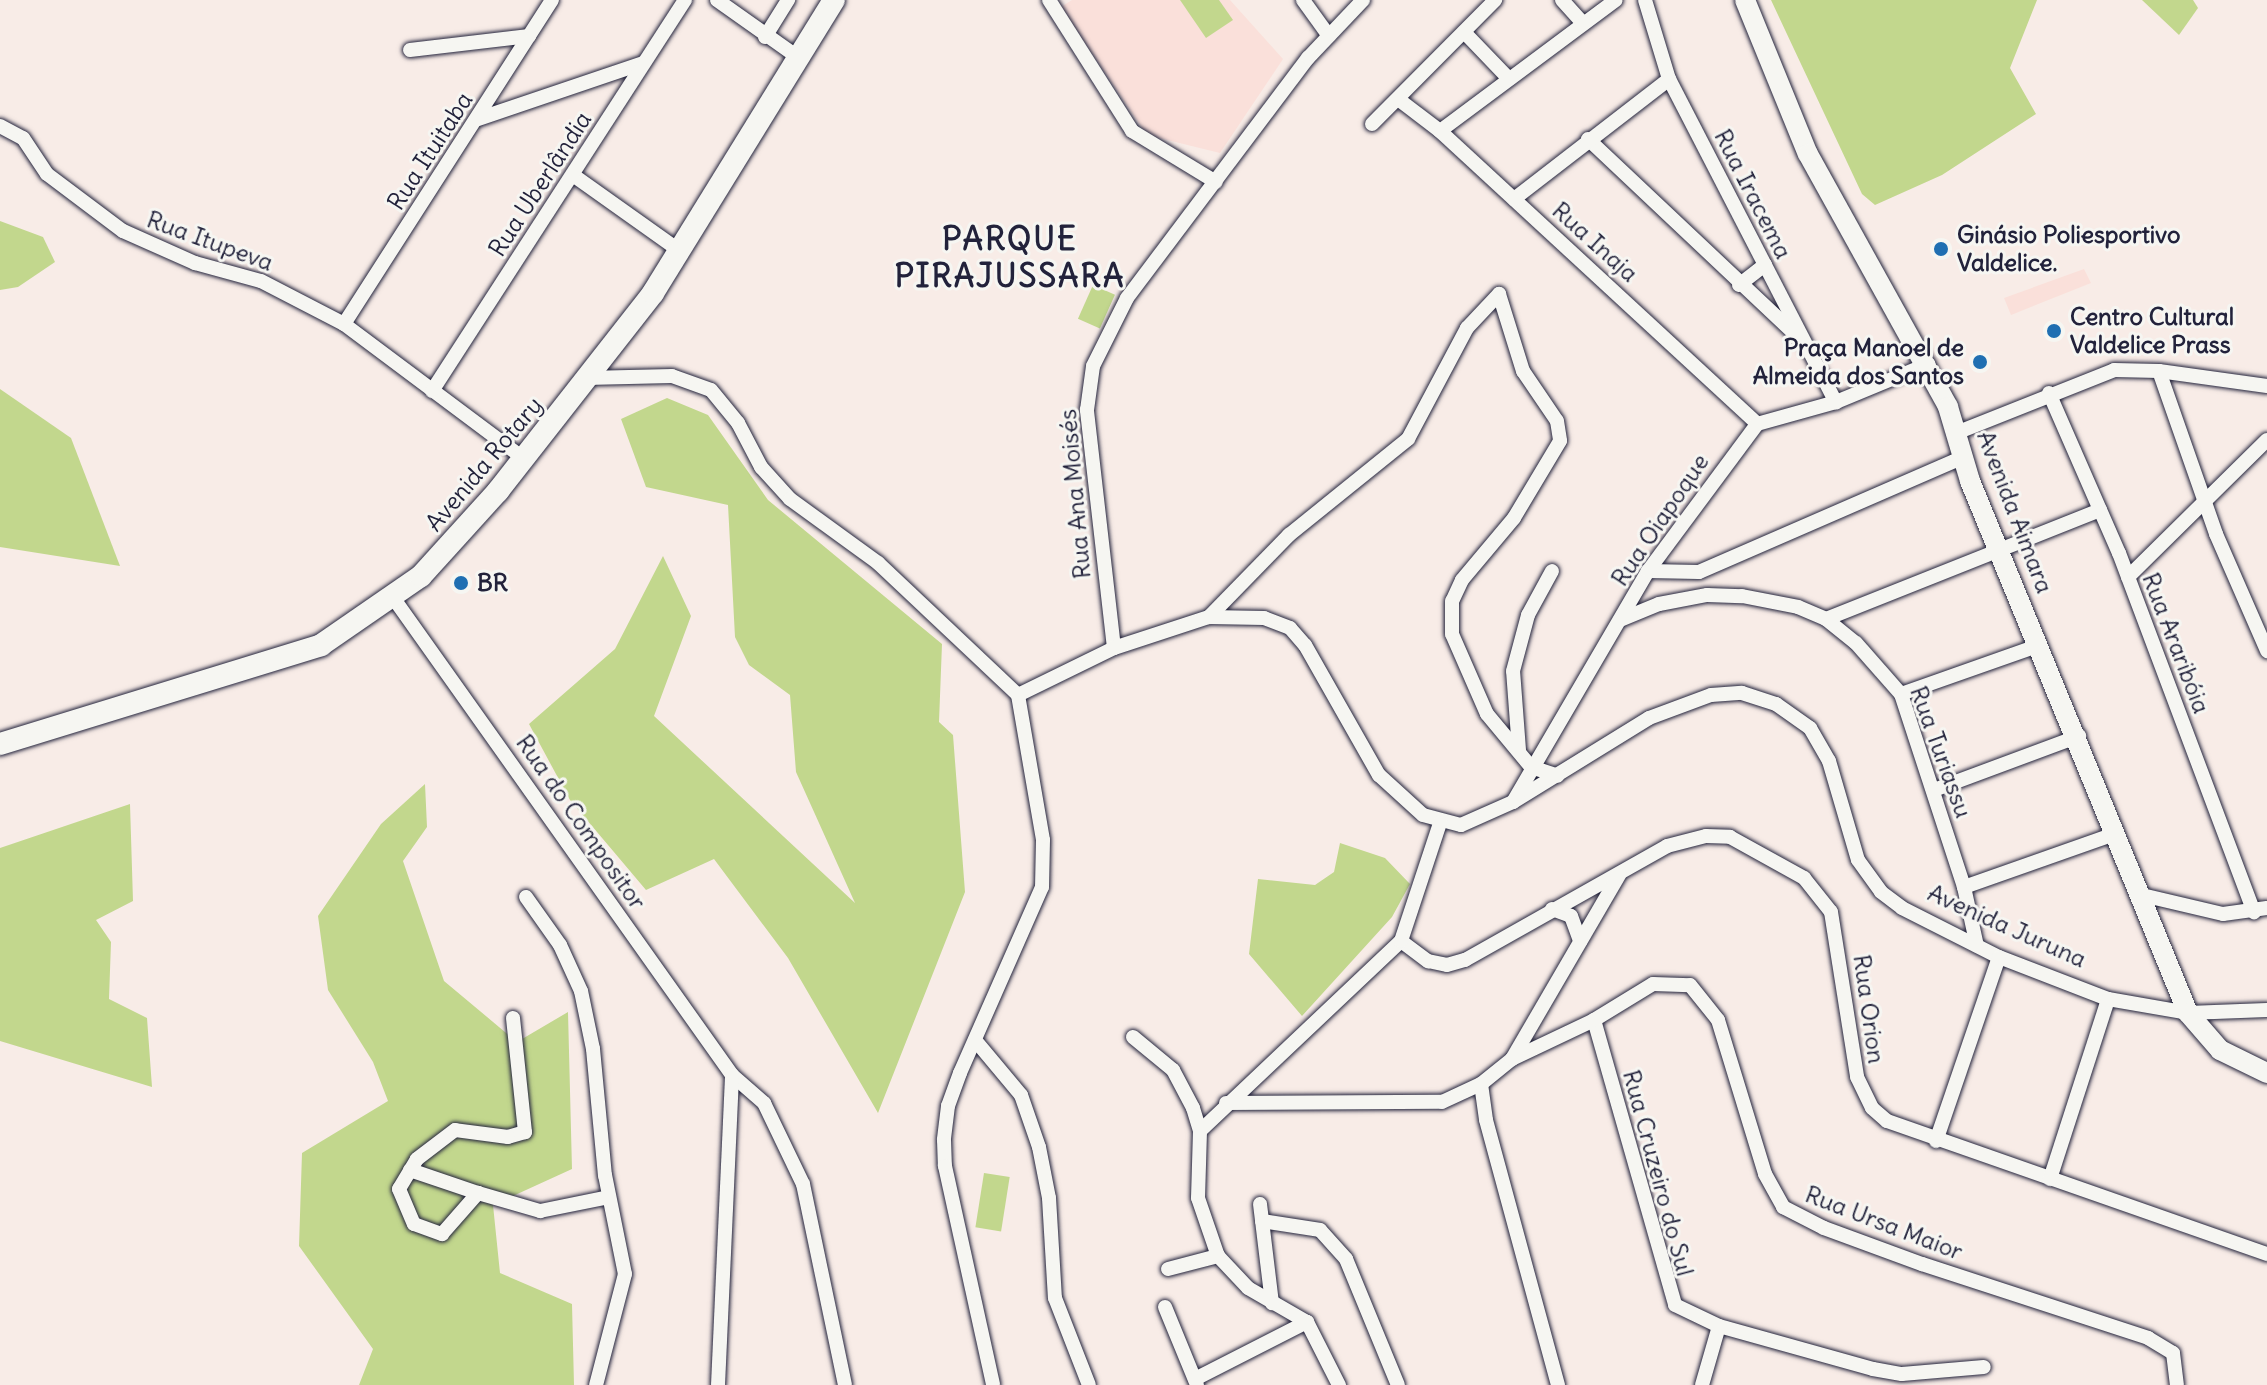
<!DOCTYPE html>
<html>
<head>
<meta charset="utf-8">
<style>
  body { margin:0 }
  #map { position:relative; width:2267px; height:1385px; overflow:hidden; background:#f8ece7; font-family:Delius,sans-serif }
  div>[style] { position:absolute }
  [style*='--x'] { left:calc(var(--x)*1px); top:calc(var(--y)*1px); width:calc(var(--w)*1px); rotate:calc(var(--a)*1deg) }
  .built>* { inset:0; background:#fae0da }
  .green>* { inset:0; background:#c2d78d; transform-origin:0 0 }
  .roads { filter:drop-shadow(0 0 2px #22223b) drop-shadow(0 0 2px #22223b) }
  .minor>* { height:14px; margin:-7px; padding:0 7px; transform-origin:7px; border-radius:7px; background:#f6f6f2 }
  .secondary>* { height:20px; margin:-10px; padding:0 10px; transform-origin:10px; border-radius:10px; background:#f6f6f2 }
  .primary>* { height:22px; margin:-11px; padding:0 11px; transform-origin:11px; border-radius:11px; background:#f6f6f2 }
  .dots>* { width:22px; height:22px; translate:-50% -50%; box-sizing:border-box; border:4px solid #f6f6f2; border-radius:50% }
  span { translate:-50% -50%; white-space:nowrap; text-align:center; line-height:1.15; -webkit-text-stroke:6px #f6f6f2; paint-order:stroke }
  .street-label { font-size:24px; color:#22223b }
  .poi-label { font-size:24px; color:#22223b; font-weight:700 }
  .left { translate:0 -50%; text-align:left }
  .right { translate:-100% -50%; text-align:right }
  .district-label { font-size:32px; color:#22223b; font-weight:700; letter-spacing:2px }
</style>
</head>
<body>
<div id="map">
  <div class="built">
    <i style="clip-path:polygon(1072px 0,1230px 0,1283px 59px,1220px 153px,1147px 135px,1061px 7px)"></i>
    <i style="clip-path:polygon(2084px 269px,2091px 283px,2011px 315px,2004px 298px)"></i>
  </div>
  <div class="green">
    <i style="clip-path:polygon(1180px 0,1219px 0,1233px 20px,1206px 38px)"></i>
    <i style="clip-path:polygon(1771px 0,2037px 0,2010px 68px,2036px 114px,1942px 175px,1875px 205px,1862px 194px)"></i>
    <i style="clip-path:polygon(2142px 0,2193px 0,2198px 8px,2179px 35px)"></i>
    <i style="clip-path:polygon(0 221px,43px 237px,55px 262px,18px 287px,0 290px)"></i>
    <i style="left:1093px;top:285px;width:24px;height:37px;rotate:24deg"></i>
    <i style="clip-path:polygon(0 389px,71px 438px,120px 566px,0 547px)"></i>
    <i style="clip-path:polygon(667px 398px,708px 415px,768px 500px,942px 644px,939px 722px,953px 735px,965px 892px,878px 1113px,788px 958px,714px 859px,646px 890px,570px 800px,529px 724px,615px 649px,663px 556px,691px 616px,654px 716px,855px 903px,796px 772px,790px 695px,749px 665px,735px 637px,728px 505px,646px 487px,621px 419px)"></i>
    <i style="clip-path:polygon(425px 784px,427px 827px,403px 861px,444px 981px,517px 1042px,568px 1012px,572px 1169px,493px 1205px,500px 1273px,572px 1304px,574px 1385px,359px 1385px,373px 1349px,299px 1246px,302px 1153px,388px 1101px,373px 1062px,328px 990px,318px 916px,381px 824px)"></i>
    <i style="clip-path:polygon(130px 804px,133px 901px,96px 920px,111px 942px,109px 999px,147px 1018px,152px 1087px,0 1041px,0 848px)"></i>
    <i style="clip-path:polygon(1340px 843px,1385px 858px,1410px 884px,1392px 917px,1302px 1016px,1249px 954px,1258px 879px,1315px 885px,1334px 872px)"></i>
    <i style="left:984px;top:1173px;width:26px;height:55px;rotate:9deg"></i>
  </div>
  <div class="roads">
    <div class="minor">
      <i style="--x:717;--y:0;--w:100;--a:35.3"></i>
      <i style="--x:1049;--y:0;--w:155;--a:57.6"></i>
      <i style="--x:1132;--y:131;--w:98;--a:31.3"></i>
      <i style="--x:1303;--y:0;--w:44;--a:54.2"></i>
      <i style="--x:1562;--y:0;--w:30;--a:48"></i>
      <i style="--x:1645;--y:0;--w:83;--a:73.1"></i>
      <i style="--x:1669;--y:79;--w:364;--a:62.7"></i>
      <i style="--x:1464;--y:32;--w:65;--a:46.2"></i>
      <i style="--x:765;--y:37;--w:44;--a:-58.1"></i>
      <i style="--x:410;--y:50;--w:120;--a:-6.7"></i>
      <i style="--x:1398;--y:99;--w:53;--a:37.3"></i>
      <i style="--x:1440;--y:131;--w:432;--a:42.7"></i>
      <i style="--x:478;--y:119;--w:174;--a:-18.7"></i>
      <i style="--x:1372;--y:124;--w:175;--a:-45.2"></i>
      <i style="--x:0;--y:126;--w:26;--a:28"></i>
      <i style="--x:23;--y:138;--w:43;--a:56.3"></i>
      <i style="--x:47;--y:174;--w:95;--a:36.9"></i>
      <i style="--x:123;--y:231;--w:79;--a:24"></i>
      <i style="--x:195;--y:263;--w:68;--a:15.3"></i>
      <i style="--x:261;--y:281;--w:93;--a:27.4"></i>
      <i style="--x:344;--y:324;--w:222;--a:36.8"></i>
      <i style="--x:1440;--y:131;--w:219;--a:-36.7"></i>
      <i style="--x:1588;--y:139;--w:291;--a:43.3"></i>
      <i style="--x:573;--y:175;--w:131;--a:35.4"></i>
      <i style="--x:1514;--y:199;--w:196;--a:-37.7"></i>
      <i style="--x:1739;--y:285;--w:33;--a:-38"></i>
      <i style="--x:344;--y:324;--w:385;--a:-57.3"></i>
      <i style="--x:2159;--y:371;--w:173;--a:70.7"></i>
      <i style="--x:2216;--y:534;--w:128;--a:66.4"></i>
      <i style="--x:586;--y:378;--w:86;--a:-1.3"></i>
      <i style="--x:672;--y:376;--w:41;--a:19.7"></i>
      <i style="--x:711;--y:390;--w:43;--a:50.7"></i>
      <i style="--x:738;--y:423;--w:50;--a:62.4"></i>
      <i style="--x:761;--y:467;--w:43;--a:47.8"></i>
      <i style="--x:790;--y:499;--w:109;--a:36"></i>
      <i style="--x:878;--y:563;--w:192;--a:43.3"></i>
      <i style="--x:1018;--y:695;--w:147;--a:80.2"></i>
      <i style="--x:1043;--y:840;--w:47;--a:91.2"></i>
      <i style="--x:1042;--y:887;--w:203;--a:113.8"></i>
      <i style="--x:960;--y:1073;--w:35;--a:110"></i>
      <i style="--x:948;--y:1106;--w:34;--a:97"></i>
      <i style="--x:944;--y:1140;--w:26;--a:88"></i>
      <i style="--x:945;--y:1166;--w:224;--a:77.6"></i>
      <i style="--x:432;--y:391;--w:466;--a:-57.1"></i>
      <i style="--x:2049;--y:393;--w:175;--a:66.4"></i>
      <i style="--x:2119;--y:553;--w:384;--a:69.4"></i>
      <i style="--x:1956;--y:433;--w:170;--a:-21.7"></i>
      <i style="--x:2114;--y:370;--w:45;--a:1.3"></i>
      <i style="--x:2159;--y:371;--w:109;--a:7.9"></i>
      <i style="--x:1648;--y:571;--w:51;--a:1.1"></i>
      <i style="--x:1699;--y:572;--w:286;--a:-23.5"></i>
      <i style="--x:2128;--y:577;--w:195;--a:-44.6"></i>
      <i style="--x:392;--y:596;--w:587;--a:54.63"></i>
      <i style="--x:732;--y:1075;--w:43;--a:41.2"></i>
      <i style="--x:764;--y:1103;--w:90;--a:64.3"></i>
      <i style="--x:803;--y:1184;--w:205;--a:78.2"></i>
      <i style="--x:1209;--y:617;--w:115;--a:-45.7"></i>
      <i style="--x:1289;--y:535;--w:153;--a:-38.9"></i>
      <i style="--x:1408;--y:439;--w:126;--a:-62"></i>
      <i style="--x:1467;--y:328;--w:47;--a:-46.7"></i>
      <i style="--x:1499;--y:294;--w:81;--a:72.7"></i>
      <i style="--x:1523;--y:371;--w:60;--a:55.8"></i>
      <i style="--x:1557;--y:421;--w:20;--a:81"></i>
      <i style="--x:1560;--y:441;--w:90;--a:120.9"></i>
      <i style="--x:1514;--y:518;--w:81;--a:130"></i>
      <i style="--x:1462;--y:580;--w:23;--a:115"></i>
      <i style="--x:1452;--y:601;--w:33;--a:90"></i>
      <i style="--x:1452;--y:634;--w:87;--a:66.4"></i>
      <i style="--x:1487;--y:714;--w:69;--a:50.3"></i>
      <i style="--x:1531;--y:767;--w:28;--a:18"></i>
      <i style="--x:1826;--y:619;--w:295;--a:-21.7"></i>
      <i style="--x:1620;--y:620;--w:42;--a:-22.3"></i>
      <i style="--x:1659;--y:604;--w:49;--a:-10.6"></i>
      <i style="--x:1707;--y:595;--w:35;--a:2"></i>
      <i style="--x:1742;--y:596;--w:57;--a:11.1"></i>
      <i style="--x:1798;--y:607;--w:30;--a:23"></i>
      <i style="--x:1826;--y:619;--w:38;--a:39"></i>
      <i style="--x:1856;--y:643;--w:68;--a:48.6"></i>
      <i style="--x:1901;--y:694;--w:203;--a:71.9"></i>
      <i style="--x:1964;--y:887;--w:60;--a:77.6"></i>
      <i style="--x:1114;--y:648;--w:240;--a:-96.5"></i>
      <i style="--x:1087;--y:410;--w:44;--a:-82.2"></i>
      <i style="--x:1093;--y:366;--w:76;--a:-63.4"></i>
      <i style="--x:1127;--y:298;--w:301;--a:-53"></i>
      <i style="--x:1308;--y:58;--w:80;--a:-46.5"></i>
      <i style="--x:1901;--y:694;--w:147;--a:-19.4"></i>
      <i style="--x:1018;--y:695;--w:107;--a:-26.1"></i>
      <i style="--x:1114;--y:648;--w:100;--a:-18.1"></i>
      <i style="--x:1209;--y:617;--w:55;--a:1"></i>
      <i style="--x:1264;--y:618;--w:28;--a:21"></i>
      <i style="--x:1290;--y:628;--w:23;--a:49"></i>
      <i style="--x:1305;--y:645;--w:150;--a:60.4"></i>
      <i style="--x:1379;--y:775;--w:59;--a:42.3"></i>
      <i style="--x:1423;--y:815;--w:39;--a:15"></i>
      <i style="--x:1461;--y:825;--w:57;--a:-23.9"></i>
      <i style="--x:1513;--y:802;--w:160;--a:-31.7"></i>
      <i style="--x:1649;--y:718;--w:66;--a:-20.4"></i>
      <i style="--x:1711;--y:695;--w:31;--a:-4"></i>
      <i style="--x:1742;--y:693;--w:36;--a:18"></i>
      <i style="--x:1776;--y:704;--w:42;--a:35.2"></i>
      <i style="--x:1810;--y:728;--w:38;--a:60"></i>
      <i style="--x:1829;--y:761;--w:103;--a:73.7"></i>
      <i style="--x:1858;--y:860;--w:39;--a:54"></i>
      <i style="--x:1881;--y:892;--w:26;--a:37"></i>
      <i style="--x:1902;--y:908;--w:109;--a:26.8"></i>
      <i style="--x:1999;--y:957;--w:117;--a:21.1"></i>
      <i style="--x:2108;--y:999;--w:81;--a:9.9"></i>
      <i style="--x:2188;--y:1013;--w:79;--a:-2.2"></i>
      <i style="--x:1519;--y:750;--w:79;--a:-94.3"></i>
      <i style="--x:1513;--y:671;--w:58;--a:-75"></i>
      <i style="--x:1528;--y:615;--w:50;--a:-61.4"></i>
      <i style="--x:1934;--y:790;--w:155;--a:-20.4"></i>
      <i style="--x:1513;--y:802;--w:268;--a:-59.7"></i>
      <i style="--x:1648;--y:571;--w:183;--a:-53.4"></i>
      <i style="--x:1757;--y:424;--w:82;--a:-15.6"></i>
      <i style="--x:1836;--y:402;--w:100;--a:-22.4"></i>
      <i style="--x:1964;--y:887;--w:162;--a:-19.4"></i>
      <i style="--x:2142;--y:895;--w:83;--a:13.2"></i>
      <i style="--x:2223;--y:914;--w:44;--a:-7.8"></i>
      <i style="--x:526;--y:897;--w:59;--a:54.7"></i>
      <i style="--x:560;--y:945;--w:51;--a:65.5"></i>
      <i style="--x:581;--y:991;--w:59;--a:78.3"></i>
      <i style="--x:593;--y:1049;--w:127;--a:84.6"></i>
      <i style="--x:605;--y:1175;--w:101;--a:78.6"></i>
      <i style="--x:625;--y:1274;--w:115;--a:104.6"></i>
      <i style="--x:1552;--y:909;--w:20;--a:20"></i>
      <i style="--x:1571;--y:916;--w:27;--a:70"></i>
      <i style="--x:1401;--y:941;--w:34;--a:37"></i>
      <i style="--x:1428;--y:961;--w:19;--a:12"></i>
      <i style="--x:1447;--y:965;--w:19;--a:-16"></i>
      <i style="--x:1465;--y:960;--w:232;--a:-29.4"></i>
      <i style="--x:1667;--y:846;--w:40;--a:-14.4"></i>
      <i style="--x:1706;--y:836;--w:24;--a:2"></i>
      <i style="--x:1730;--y:837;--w:85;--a:29"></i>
      <i style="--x:1804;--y:878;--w:43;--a:51.5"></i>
      <i style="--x:1831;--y:912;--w:167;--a:81"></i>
      <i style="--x:1857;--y:1077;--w:34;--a:64"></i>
      <i style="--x:1872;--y:1108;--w:20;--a:41"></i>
      <i style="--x:1887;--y:1121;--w:403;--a:19.3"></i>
      <i style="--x:513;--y:1018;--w:115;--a:84"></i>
      <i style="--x:525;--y:1132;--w:18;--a:164"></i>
      <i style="--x:508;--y:1137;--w:53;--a:-172.5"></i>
      <i style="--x:455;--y:1130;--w:48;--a:142.7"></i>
      <i style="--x:417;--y:1159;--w:35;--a:121"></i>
      <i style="--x:399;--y:1189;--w:38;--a:67"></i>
      <i style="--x:414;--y:1224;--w:30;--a:20"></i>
      <i style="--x:442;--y:1234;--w:55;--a:-48.7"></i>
      <i style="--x:478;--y:1193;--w:65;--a:16.2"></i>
      <i style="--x:540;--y:1211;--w:70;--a:-11.5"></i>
      <i style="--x:1594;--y:1020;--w:296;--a:74.1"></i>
      <i style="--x:1675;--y:1305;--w:49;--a:25.5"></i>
      <i style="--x:1719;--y:1326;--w:160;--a:15.6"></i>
      <i style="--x:1873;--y:1369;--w:29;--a:10"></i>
      <i style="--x:1902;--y:1374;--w:82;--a:-4.9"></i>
      <i style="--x:1133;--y:1037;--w:52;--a:39.5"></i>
      <i style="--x:1173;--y:1070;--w:43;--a:62.2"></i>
      <i style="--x:1193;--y:1108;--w:24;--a:73"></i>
      <i style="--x:1200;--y:1131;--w:67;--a:91.7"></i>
      <i style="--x:1198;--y:1198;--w:61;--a:71"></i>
      <i style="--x:1218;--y:1256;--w:44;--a:46.8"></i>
      <i style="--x:1248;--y:1288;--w:68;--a:30"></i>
      <i style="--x:1307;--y:1322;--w:71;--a:63.1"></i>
      <i style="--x:975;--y:1040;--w:72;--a:50.1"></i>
      <i style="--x:1021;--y:1095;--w:55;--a:70.9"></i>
      <i style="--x:1039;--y:1147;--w:52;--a:78.9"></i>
      <i style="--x:1049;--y:1198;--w:100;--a:86.6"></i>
      <i style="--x:1055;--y:1298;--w:93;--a:68.7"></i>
      <i style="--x:1512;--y:1059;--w:91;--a:-25.4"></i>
      <i style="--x:1594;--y:1020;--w:69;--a:-31.4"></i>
      <i style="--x:1653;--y:984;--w:37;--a:2"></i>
      <i style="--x:1690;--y:985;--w:45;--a:51.3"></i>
      <i style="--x:1718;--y:1020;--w:161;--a:73"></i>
      <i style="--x:1765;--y:1174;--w:38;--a:61"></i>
      <i style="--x:1783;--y:1207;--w:46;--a:27.1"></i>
      <i style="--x:1824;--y:1228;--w:104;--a:20.2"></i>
      <i style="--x:1922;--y:1264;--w:238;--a:18.1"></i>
      <i style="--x:2148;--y:1338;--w:29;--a:31"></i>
      <i style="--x:2173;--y:1353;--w:32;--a:83"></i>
      <i style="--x:1481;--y:1084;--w:36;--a:82"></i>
      <i style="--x:1486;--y:1120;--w:275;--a:74.8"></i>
      <i style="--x:1226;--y:1103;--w:216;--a:-0.3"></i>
      <i style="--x:1442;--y:1102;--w:43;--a:-24.8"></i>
      <i style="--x:1481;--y:1084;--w:40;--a:-39"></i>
      <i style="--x:1512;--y:1059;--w:213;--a:-59.8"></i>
      <i style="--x:1200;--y:1131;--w:277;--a:-43.4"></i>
      <i style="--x:1401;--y:941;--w:124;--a:-71.7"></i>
      <i style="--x:1936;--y:1141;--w:194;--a:-71.1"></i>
      <i style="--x:410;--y:1170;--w:72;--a:18.7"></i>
      <i style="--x:2050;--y:1179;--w:189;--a:-72.1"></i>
      <i style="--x:1260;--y:1204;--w:100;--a:83.1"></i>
      <i style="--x:1262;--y:1221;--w:59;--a:8.8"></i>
      <i style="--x:1320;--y:1230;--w:39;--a:48"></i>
      <i style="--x:1346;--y:1259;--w:136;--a:67.6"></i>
      <i style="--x:1168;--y:1269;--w:52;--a:-14.6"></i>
      <i style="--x:1165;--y:1307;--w:84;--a:67.7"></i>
      <i style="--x:1195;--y:1379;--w:126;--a:-27"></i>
      <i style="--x:718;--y:1385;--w:310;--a:-87.4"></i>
      <i style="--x:1702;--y:1385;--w:61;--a:-73.9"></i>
    </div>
    <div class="secondary">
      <i style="--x:1745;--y:0;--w:166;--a:67.8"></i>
      <i style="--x:1808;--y:154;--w:289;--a:61"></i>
      <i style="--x:1948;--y:407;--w:77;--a:73.4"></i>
      <i style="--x:1970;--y:481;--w:575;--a:67.72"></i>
      <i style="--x:2188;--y:1013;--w:49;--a:49.1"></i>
      <i style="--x:2220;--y:1050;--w:52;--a:26.1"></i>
    </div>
    <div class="primary">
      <i style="--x:0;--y:744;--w:336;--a:-17.1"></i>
      <i style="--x:321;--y:645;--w:121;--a:-34.6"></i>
      <i style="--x:421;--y:576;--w:115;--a:-47.8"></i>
      <i style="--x:498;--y:491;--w:251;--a:-51.9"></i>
      <i style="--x:653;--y:293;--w:344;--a:-58.3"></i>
    </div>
  </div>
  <div class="dots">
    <i style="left:1941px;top:249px;background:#1f6fb2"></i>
    <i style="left:2054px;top:331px;background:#1f6fb2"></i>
    <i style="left:1980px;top:362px;background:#1f6fb2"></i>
    <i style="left:461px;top:583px;background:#1f6fb2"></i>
  </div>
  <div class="street-label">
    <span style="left:430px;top:151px;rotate:-57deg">Rua Ituitaba</span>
    <span style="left:540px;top:184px;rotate:-57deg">Rua Uberlândia</span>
    <span style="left:1753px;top:194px;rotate:63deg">Rua Iracema</span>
    <span style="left:210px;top:241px;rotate:20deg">Rua Itupeva</span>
    <span style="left:1595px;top:242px;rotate:42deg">Rua Inaja</span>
    <span style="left:484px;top:464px;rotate:-50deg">Avenida Rotary</span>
    <span style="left:1075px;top:494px;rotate:-95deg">Rua Ana Moisés</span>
    <span style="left:2015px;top:512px;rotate:69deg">Avenida Aimara</span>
    <span style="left:1660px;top:520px;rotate:-56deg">Rua Oiapoque</span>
    <span style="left:2176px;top:643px;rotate:69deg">Rua Araribóia</span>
    <span style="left:1941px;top:752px;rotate:70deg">Rua Turiassu</span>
    <span style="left:581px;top:822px;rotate:55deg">Rua do Compositor</span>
    <span style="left:2007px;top:926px;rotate:24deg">Avenida Juruna</span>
    <span style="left:1869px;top:1009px;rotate:82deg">Rua Orion</span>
    <span style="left:1658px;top:1173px;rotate:75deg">Rua Cruzeiro do Sul</span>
    <span style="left:1884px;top:1223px;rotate:21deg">Rua Ursa Maior</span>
  </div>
  <div class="poi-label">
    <span class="left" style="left:1957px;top:249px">Ginásio Poliesportivo<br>Valdelice.</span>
    <span class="left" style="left:2070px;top:331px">Centro Cultural<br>Valdelice Prass</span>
    <span class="right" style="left:1964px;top:362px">Praça Manoel de<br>Almeida dos Santos</span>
    <span class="left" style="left:477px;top:583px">BR</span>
  </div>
  <div class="district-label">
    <span style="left:1010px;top:258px">PARQUE<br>PIRAJUSSARA</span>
  </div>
</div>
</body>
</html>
